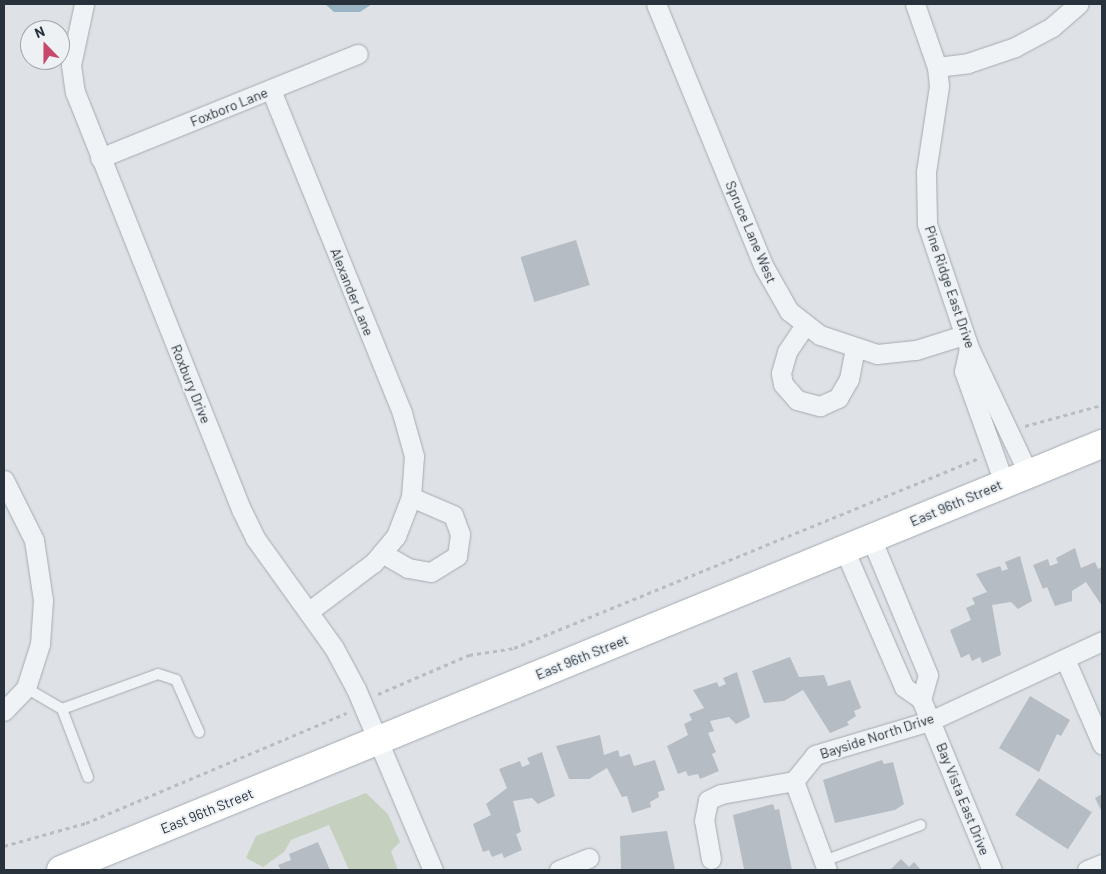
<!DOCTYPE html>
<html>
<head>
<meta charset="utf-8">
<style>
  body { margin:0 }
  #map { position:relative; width:1106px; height:874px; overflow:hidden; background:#dee2e7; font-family:Barlow,sans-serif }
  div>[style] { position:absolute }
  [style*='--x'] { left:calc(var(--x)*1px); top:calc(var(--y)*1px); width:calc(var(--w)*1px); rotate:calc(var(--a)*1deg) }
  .green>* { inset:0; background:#c6d0bf }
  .water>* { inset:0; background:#9ab5c5 }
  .building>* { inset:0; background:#b5bcc3; transform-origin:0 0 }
  .path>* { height:3px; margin-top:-1.5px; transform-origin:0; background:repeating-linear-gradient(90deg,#b8bdc1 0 4px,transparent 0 8px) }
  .roads { filter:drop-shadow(0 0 1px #a4aab1) drop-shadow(0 0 1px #a4aab1) }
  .service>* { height:10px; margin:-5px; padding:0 5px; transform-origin:5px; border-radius:5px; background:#f0f3f5 }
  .minor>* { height:19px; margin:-9.5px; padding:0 9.5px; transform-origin:9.5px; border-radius:9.5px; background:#f0f3f5 }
  .primary>* { height:28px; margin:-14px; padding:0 14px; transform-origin:14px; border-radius:14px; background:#fff }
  span { translate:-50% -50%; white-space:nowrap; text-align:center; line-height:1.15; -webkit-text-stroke:4px #edf1f4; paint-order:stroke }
  .street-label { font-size:14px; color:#28323d }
  .frame { position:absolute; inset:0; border:5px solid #28323d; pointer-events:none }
  .north { position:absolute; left:20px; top:20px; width:50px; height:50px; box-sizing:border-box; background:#edf1f4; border:1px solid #9ea5ab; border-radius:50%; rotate:338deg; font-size:14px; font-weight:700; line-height:20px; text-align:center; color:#28323d }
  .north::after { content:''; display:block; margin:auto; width:18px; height:22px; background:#c6486b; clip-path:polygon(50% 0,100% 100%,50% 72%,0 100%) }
</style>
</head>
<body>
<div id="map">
  <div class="green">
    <i style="clip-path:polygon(366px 793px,388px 814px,400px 842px,391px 851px,398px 870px,349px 870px,329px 825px,291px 840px,284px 852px,263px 867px,246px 858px,256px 836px)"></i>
  </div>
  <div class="water">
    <i style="clip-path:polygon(325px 4px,372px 4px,360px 12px,334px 12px)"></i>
  </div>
  <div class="building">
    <i style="left:576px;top:240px;width:47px;height:58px;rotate:73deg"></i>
    <i style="clip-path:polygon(1075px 548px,1081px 568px,1095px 562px,1098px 569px,1102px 567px,1102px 606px,1086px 582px,1072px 591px,1072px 601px,1055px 606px,1047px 587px,1043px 589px,1033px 565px,1048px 559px,1050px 566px,1058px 563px,1056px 558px)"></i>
    <i style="clip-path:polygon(1020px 556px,1032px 601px,1018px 609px,1011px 602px,992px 605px,1001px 655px,982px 663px,980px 657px,972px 661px,969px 654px,961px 658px,950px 630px,971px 620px,966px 608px,975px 604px,972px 598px,987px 592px,976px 574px,1000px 566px,1002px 571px,1008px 569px,1005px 562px)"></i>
    <i style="clip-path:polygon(790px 657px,799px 677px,824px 675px,828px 686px,850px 680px,861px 708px,854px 711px,856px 716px,847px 722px,849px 725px,830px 733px,803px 690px,784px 701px,764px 703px,752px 671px)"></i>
    <i style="clip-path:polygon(737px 672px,750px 717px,736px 724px,729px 717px,710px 721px,714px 731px,708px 733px,716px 752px,712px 754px,719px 771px,700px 779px,698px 774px,688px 776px,686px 771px,678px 774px,667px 746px,688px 735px,684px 724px,692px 720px,689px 714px,704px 708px,693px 690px,717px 682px,719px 687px,726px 684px,723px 678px)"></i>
    <i style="clip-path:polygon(1030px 696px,1070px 720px,1061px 736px,1057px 734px,1039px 772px,999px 748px)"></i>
    <i style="clip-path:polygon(600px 735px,604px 755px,618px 750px,620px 757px,630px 754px,634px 766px,655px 760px,665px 790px,658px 792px,659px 797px,650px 802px,651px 807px,632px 813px,627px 796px,622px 797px,607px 768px,589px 779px,569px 779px,556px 746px)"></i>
    <i style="clip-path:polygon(542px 752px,555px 796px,538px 804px,532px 798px,513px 801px,521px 832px,516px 834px,522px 850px,504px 858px,502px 853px,492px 857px,489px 850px,483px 852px,473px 824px,491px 815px,486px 804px,507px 788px,499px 769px,520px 761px,522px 767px,530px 764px,527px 758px)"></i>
    <i style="clip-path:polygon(882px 760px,884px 764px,893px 762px,904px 804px,895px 810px,835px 823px,823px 780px)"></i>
    <i style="left:1039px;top:778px;width:63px;height:44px;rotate:33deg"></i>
    <i style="clip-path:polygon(1102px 794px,1102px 812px,1095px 798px)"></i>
    <i style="clip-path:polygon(773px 804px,775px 810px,779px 809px,792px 870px,744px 869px,733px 815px)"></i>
    <i style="clip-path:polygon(667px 831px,675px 870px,621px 870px,620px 836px)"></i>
    <i style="clip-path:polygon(318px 842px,330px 870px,281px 870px,278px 865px,291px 860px,289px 854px)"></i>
    <i style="clip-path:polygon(901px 859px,909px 867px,914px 862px,921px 870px,890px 870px)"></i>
  </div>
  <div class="path">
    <i style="--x:1025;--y:426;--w:80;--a:-15.3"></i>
    <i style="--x:378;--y:694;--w:99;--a:-23.2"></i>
    <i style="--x:469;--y:655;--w:46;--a:-8.8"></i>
    <i style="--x:514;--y:648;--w:500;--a:-22.21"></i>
    <i style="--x:4;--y:846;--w:85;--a:-15.7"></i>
    <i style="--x:86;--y:823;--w:283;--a:-22.9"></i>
  </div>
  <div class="roads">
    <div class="service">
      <i style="--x:26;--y:688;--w:42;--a:30.3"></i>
      <i style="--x:62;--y:709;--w:102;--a:-20"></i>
      <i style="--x:158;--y:674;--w:19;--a:18"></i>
      <i style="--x:176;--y:680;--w:57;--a:66.1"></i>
      <i style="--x:62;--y:709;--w:73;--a:69.1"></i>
      <i style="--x:824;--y:861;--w:103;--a:-20.4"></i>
    </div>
    <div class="minor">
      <i style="--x:84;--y:4;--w:62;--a:102"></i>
      <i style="--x:71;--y:65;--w:27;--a:82"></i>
      <i style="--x:75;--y:92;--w:451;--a:68.3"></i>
      <i style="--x:242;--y:511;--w:30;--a:64"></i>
      <i style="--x:255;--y:538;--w:135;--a:54.3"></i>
      <i style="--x:334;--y:648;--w:47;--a:61.8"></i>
      <i style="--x:356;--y:689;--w:197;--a:67"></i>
      <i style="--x:656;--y:4;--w:284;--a:67.7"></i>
      <i style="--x:764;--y:267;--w:51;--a:60.4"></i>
      <i style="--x:789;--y:311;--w:39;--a:38"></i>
      <i style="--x:820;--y:335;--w:60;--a:18.4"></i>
      <i style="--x:877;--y:354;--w:39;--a:-6"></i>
      <i style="--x:916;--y:350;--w:50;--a:-17.4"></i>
      <i style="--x:915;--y:4;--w:67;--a:70.8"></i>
      <i style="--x:937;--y:67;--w:19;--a:84"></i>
      <i style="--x:939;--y:86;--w:87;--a:98.6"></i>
      <i style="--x:926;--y:172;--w:52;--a:88.9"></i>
      <i style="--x:927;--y:224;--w:131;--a:71.3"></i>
      <i style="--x:969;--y:348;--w:138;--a:64.7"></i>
      <i style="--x:937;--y:67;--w:31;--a:-7"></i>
      <i style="--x:968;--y:63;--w:50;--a:-18.8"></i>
      <i style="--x:1015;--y:47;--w:42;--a:-28.4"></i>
      <i style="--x:1052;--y:27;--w:35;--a:-41"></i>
      <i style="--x:271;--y:90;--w:349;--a:67.9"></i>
      <i style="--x:402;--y:413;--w:45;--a:74.4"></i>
      <i style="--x:414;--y:456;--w:41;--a:94.2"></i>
      <i style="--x:411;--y:497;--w:42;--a:111"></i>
      <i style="--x:396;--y:536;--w:35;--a:130"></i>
      <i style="--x:373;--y:563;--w:81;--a:143"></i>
      <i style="--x:100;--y:158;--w:278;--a:-22"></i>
      <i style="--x:805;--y:325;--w:32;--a:124"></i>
      <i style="--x:787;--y:352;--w:22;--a:106"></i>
      <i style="--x:781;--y:373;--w:11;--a:80"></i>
      <i style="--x:783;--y:384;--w:21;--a:49"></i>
      <i style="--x:797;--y:400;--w:24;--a:15"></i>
      <i style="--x:820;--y:406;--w:20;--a:-24"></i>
      <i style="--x:838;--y:398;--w:22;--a:-60"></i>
      <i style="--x:849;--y:379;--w:31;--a:-79"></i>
      <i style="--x:969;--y:348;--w:24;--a:102"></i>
      <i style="--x:964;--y:371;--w:119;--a:70.3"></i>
      <i style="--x:4;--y:480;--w:67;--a:63.4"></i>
      <i style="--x:34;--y:540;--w:61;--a:81.5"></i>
      <i style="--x:43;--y:600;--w:44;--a:93.9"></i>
      <i style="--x:40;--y:644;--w:46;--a:107.7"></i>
      <i style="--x:26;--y:688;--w:32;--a:134"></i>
      <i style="--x:871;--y:538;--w:148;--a:67.4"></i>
      <i style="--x:928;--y:675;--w:25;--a:106"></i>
      <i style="--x:844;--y:549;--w:150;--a:66.5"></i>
      <i style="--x:904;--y:687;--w:21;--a:35"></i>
      <i style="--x:921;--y:699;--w:185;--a:67.5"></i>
      <i style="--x:382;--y:553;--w:30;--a:30"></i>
      <i style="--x:408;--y:568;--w:23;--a:10"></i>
      <i style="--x:431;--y:572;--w:31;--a:-32"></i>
      <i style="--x:457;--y:556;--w:22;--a:-82"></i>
      <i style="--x:460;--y:534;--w:20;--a:-110"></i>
      <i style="--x:453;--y:515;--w:46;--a:-156.8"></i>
      <i style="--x:1065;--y:659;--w:93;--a:66.5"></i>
      <i style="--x:794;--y:781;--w:95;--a:69.7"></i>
      <i style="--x:711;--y:859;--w:39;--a:-100"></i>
      <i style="--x:704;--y:821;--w:21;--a:-79"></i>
      <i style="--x:708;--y:800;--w:14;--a:-25"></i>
      <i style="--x:721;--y:794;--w:74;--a:-10.1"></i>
      <i style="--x:794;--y:781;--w:33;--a:-51"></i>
      <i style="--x:815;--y:755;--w:120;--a:-16.5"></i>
      <i style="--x:930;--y:721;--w:190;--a:-24.9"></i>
      <i style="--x:559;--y:870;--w:32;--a:-22"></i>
      <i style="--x:1087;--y:870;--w:16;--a:-22"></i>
    </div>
    <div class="primary">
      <i style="--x:61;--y:870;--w:1125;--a:-22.26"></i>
    </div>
  </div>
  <div class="street-label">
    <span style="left:229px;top:107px;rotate:-22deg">Foxboro Lane</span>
    <span style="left:751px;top:232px;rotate:67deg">Spruce Lane West</span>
    <span style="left:950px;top:287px;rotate:71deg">Pine Ridge East Drive</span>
    <span style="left:352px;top:292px;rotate:68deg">Alexander Lane</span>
    <span style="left:191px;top:384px;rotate:68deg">Roxbury Drive</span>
    <span style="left:956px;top:503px;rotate:-23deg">East 96th Street</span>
    <span style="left:582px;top:657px;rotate:-22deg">East 96th Street</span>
    <span style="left:877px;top:736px;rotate:-18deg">Bayside North Drive</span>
    <span style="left:963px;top:799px;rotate:68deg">Bay Vista East Drive</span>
    <span style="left:207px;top:811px;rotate:-22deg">East 96th Street</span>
  </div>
  <div class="frame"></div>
  <div class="north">N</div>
</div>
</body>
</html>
